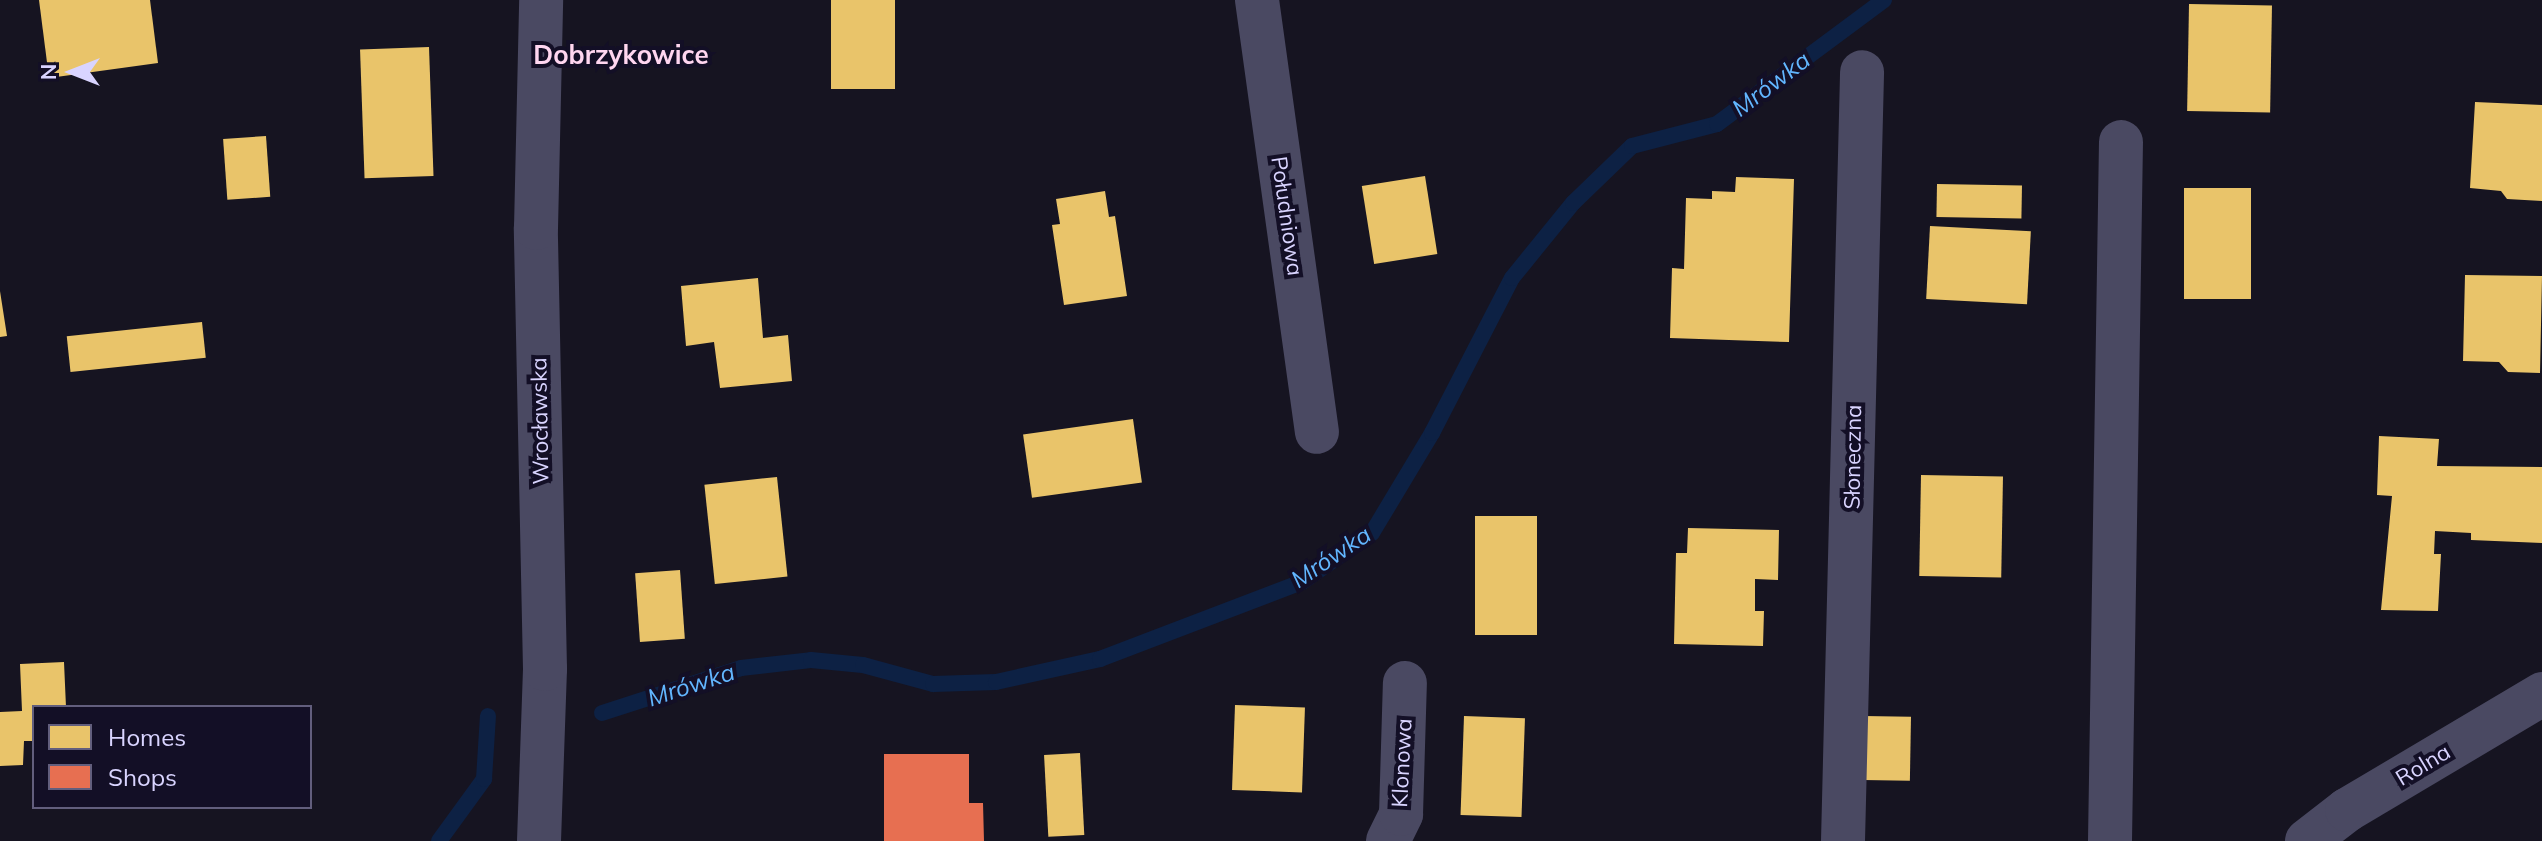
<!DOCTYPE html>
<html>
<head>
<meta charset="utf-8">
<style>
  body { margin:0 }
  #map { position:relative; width:2542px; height:841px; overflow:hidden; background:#161421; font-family:Mulish,sans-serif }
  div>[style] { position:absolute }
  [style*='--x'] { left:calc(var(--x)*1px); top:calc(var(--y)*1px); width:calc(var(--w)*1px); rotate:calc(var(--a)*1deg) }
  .homes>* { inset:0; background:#e9c46a; transform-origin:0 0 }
  .shops>* { inset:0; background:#e76f51 }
  .stream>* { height:16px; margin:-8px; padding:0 8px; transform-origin:8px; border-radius:8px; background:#0d2144 }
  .minor>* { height:44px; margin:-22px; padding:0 22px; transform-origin:22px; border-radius:22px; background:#4a4962 }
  span { translate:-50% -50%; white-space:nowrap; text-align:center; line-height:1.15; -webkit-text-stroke:8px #130f26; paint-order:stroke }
  .street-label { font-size:22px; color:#d9d4ff }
  .water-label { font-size:24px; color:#62b6ff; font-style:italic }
  .quarter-label { font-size:26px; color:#ffd6f0; font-weight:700 }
  .legend { position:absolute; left:32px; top:705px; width:280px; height:104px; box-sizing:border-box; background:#130f26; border:2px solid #625e7d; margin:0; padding:10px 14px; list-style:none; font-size:24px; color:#d9d4ff }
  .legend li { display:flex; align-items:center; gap:16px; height:40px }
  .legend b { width:40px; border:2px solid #625e7d }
  .north { position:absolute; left:32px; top:32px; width:80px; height:80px; -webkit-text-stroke:6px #130f26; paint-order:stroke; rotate:270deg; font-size:22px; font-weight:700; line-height:32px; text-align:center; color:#d9d4ff }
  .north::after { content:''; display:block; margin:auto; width:28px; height:36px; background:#d9d4ff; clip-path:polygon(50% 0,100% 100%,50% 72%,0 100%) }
</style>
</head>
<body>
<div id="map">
  <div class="homes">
    <i style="clip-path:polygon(39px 0,150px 0,158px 63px,49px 78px)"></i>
    <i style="left:831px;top:0;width:64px;height:89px"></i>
    <i style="left:2189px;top:4px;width:83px;height:107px;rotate:1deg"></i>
    <i style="left:429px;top:47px;width:129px;height:69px;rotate:88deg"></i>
    <i style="clip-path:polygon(2475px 102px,2542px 105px,2542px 201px,2507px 199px,2501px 191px,2470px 188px)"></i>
    <i style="left:266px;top:136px;width:61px;height:43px;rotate:86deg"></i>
    <i style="left:1425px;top:176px;width:79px;height:64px;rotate:81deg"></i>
    <i style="clip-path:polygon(1736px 177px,1794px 179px,1789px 342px,1670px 338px,1672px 268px,1684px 269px,1686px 198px,1712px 199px,1712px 191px,1735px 192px)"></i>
    <i style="left:1937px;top:184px;width:85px;height:33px;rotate:1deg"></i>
    <i style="left:2251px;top:188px;width:111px;height:67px;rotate:90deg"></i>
    <i style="clip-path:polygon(1105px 191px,1109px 217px,1115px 216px,1127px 296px,1064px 305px,1052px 225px,1060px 224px,1056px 199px)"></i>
    <i style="left:1930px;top:226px;width:101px;height:73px;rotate:3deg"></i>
    <i style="clip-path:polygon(2465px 275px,2542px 276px,2540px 373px,2508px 372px,2499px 362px,2463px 361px)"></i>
    <i style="clip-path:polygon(758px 278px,763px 338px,788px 335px,792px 381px,720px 388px,714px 342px,686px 346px,681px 286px)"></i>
    <i style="clip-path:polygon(0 291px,7px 336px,0 337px)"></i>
    <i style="left:202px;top:322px;width:36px;height:136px;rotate:84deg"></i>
    <i style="left:1133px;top:419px;width:64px;height:111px;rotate:82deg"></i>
    <i style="clip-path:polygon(2379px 436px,2439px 439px,2437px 466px,2542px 467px,2542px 543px,2471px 540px,2471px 533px,2435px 531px,2434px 554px,2441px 554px,2438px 611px,2381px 610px,2392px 496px,2377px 495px)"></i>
    <i style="left:1921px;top:475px;width:82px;height:101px;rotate:1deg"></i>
    <i style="left:777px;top:477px;width:100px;height:73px;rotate:84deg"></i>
    <i style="left:1475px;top:516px;width:62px;height:119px"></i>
    <i style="clip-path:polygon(1688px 528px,1779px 530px,1778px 580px,1755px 579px,1755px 611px,1764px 611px,1763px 646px,1674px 644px,1676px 553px,1687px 553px)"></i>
    <i style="left:680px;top:570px;width:69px;height:45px;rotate:86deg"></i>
    <i style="clip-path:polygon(64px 662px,66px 707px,34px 707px,34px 741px,24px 741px,23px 765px,0 766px,0 712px,22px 711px,20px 664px)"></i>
    <i style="left:1235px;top:705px;width:70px;height:85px;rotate:2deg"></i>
    <i style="left:1464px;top:716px;width:61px;height:99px;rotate:2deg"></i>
    <i style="left:1864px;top:716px;width:47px;height:64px;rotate:1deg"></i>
    <i style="left:1080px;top:753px;width:82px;height:36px;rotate:87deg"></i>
  </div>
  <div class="shops">
    <i style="clip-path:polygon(884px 754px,969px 754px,969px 803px,983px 803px,984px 841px,884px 841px)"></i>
  </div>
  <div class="stream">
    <i style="--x:602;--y:713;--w:146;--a:-17.9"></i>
    <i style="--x:741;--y:668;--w:70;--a:-6.5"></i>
    <i style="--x:811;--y:660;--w:52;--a:5.5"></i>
    <i style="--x:863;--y:665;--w:73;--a:15.2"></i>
    <i style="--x:933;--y:684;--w:63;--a:-1.8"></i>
    <i style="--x:996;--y:682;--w:107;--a:-12.5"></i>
    <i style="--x:1100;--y:659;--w:216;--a:-20.9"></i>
    <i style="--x:1302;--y:582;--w:85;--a:-35"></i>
    <i style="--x:1372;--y:533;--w:117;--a:-59"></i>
    <i style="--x:1432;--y:433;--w:174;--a:-62.7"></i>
    <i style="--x:1512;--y:278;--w:97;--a:-50.9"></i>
    <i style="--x:1573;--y:203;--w:82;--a:-44"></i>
    <i style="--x:1632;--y:146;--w:88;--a:-14.5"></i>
    <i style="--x:1717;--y:124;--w:208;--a:-36.6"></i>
    <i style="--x:439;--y:841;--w:77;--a:-54"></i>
    <i style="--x:484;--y:779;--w:63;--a:-86.4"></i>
  </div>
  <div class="minor">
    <i style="--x:1257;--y:0;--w:436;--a:82.1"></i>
    <i style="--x:539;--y:841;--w:172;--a:-88"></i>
    <i style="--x:545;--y:669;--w:441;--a:-91.2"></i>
    <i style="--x:536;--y:228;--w:228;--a:-88.7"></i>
    <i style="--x:1388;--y:841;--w:30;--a:-64"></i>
    <i style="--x:1401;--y:814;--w:131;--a:-88.3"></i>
    <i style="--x:1843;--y:841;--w:769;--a:-88.58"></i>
    <i style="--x:2110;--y:841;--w:699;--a:-89.1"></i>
    <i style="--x:2307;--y:841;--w:51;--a:-37.8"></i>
    <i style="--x:2347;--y:810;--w:227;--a:-30.7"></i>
  </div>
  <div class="street-label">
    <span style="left:1287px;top:216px;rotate:82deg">Południowa</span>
    <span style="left:540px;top:421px;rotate:-91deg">Wrocławska</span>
    <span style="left:1853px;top:457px;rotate:-89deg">Słoneczna</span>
    <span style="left:1402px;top:763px;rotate:-87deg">Klonowa</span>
    <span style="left:2423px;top:765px;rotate:-31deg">Rolna</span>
  </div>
  <div class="water-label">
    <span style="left:1771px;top:84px;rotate:-37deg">Mrówka</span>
    <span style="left:1331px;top:557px;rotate:-34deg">Mrówka</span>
    <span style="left:691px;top:685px;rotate:-18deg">Mrówka</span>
  </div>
  <div class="quarter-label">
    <span style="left:621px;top:55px">Dobrzykowice</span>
  </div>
  <ul class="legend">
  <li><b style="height:22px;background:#e9c46a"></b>Homes</li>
  <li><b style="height:22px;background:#e76f51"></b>Shops</li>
  </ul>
  <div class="north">N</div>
</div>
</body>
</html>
